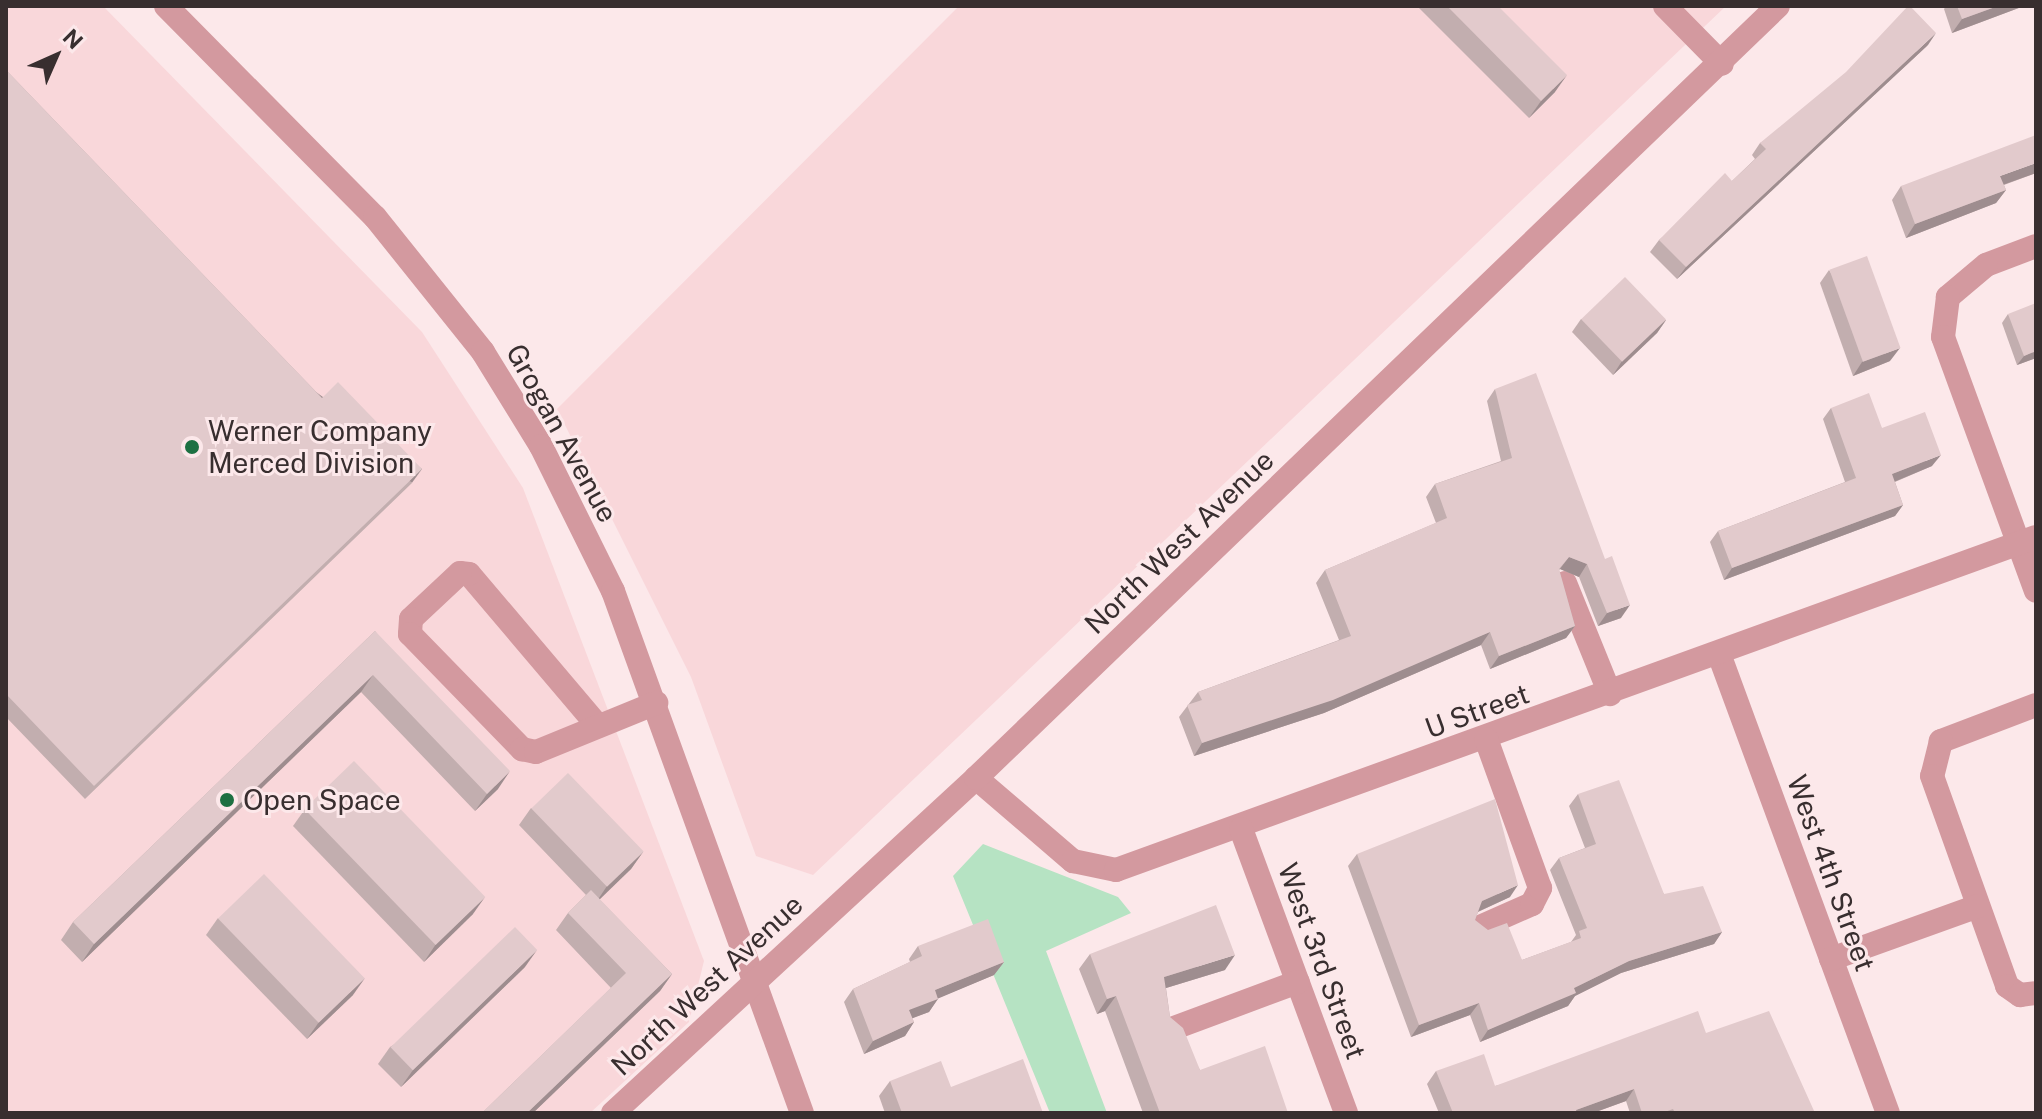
<!DOCTYPE html>
<html>
<head>
<meta charset="utf-8">
<style>
  body { margin:0 }
  #map { position:relative; width:2042px; height:1119px; overflow:hidden; background:#fce8ea; font-family:"Public Sans",sans-serif }
  div>[style] { position:absolute }
  [style*='--x'] { left:calc(var(--x)*1px); top:calc(var(--y)*1px); width:calc(var(--w)*1px); rotate:calc(var(--a)*1deg) }
  .built>* { inset:0; background:#f9d7da }
  .green>* { inset:0; background:#b6e3c3 }
  .minor>* { height:24px; margin:-12px; padding:0 12px; transform-origin:12px; border-radius:12px; background:#d3999f }
  .wall>* { inset:0; background:#c2aeaf }
  .shaded-wall>* { inset:0; background:#9e8d8f; transform-origin:0 0 }
  .building>* { inset:0; background:#e2cacc; transform-origin:0 0 }
  .dots>* { width:22px; height:22px; translate:-50% -50%; box-sizing:border-box; border:4px solid #fce8ea; border-radius:50% }
  span { translate:-50% -50%; white-space:nowrap; text-align:center; line-height:1.15; -webkit-text-stroke:6px #fce8ea; paint-order:stroke }
  .poi-label { font-size:28px; color:#382e2f }
  .left { translate:0 -50%; text-align:left }
  .street-label { font-size:28px; color:#382e2f }
  .frame { position:absolute; inset:0; border:8px solid #382e2f; pointer-events:none }
  .north { position:absolute; left:16px; top:16px; width:80px; height:80px; -webkit-text-stroke:6px #fce8ea; paint-order:stroke; rotate:45deg; font-size:22px; font-weight:700; line-height:32px; text-align:center; color:#382e2f }
  .north::after { content:''; display:block; margin:auto; width:28px; height:36px; background:#382e2f; clip-path:polygon(50% 0,100% 100%,50% 72%,0 100%) }
</style>
</head>
<body>
<div id="map">
  <div class="built">
    <i style="clip-path:polygon(6px 6px,103px 6px,422px 332px,523px 488px,704px 961px,689px 1022px,590px 1113px,6px 1113px)"></i>
    <i style="clip-path:polygon(959px 6px,1726px 6px,813px 875px,756px 856px,691px 677px,557px 409px)"></i>
  </div>
  <div class="green">
    <i style="clip-path:polygon(983px 844px,1118px 897px,1131px 913px,1046px 951px,1107px 1113px,1050px 1113px,953px 876px)"></i>
  </div>
  <div class="minor">
    <i style="--x:166;--y:6;--w:297;--a:45.3"></i>
    <i style="--x:375;--y:217;--w:173;--a:51.3"></i>
    <i style="--x:483;--y:352;--w:110;--a:58.3"></i>
    <i style="--x:541;--y:446;--w:162;--a:63.6"></i>
    <i style="--x:613;--y:591;--w:555;--a:70.1"></i>
    <i style="--x:1665;--y:6;--w:81;--a:45.5"></i>
    <i style="--x:2036;--y:246;--w:53;--a:159.2"></i>
    <i style="--x:1986;--y:265;--w:50;--a:139.9"></i>
    <i style="--x:1948;--y:297;--w:40;--a:97.1"></i>
    <i style="--x:1943;--y:337;--w:270;--a:69.9"></i>
    <i style="--x:1565;--y:583;--w:120;--a:67.9"></i>
    <i style="--x:1719;--y:654;--w:489;--a:69.8"></i>
    <i style="--x:2036;--y:705;--w:102;--a:159.2"></i>
    <i style="--x:1941;--y:741;--w:36;--a:104"></i>
    <i style="--x:1932;--y:776;--w:223;--a:70.3"></i>
    <i style="--x:2007;--y:986;--w:16;--a:35"></i>
    <i style="--x:2020;--y:995;--w:16;--a:-7"></i>
    <i style="--x:598;--y:726;--w:199;--a:-130.3"></i>
    <i style="--x:469;--y:574;--w:9;--a:-174"></i>
    <i style="--x:460;--y:573;--w:67;--a:136.8"></i>
    <i style="--x:411;--y:619;--w:15;--a:94"></i>
    <i style="--x:410;--y:634;--w:161;--a:45.8"></i>
    <i style="--x:522;--y:749;--w:14;--a:12"></i>
    <i style="--x:536;--y:752;--w:130;--a:-22.2"></i>
    <i style="--x:976;--y:778;--w:128;--a:40.6"></i>
    <i style="--x:1073;--y:861;--w:44;--a:11.8"></i>
    <i style="--x:1116;--y:870;--w:978;--a:-19.9"></i>
    <i style="--x:1241;--y:829;--w:303;--a:69.7"></i>
    <i style="--x:1480;--y:927;--w:57;--a:-23.9"></i>
    <i style="--x:1532;--y:904;--w:18;--a:-63"></i>
    <i style="--x:1540;--y:888;--w:158;--a:-109.9"></i>
    <i style="--x:1831;--y:959;--w:156;--a:-19.8"></i>
    <i style="--x:1174;--y:1028;--w:132;--a:-20.4"></i>
    <i style="--x:613;--y:1113;--w:494;--a:-42.7"></i>
    <i style="--x:976;--y:778;--w:1113;--a:-43.91"></i>
  </div>
  <div class="wall">
    <i style="clip-path:polygon(1417px 6px,1498px 6px,1555px 92px,1529px 118px)"></i>
    <i style="clip-path:polygon(1946px 6px,2024px 6px,1952px 33px,1944px 9px)"></i>
    <i style="clip-path:polygon(1928px 45px,1677px 279px,1650px 252px,1659px 240px,1732px 181px,1755px 159px,1752px 155px,1760px 143px)"></i>
    <i style="clip-path:polygon(6px 70px,322px 398px,412px 483px,85px 799px,6px 717px)"></i>
    <i style="clip-path:polygon(2036px 173px,2004px 185px,2006px 190px,1996px 203px,1906px 238px,1892px 200px,1901px 186px)"></i>
    <i style="clip-path:polygon(1829px 270px,1890px 361px,1853px 376px,1820px 283px)"></i>
    <i style="clip-path:polygon(2008px 314px,2036px 358px,2017px 365px,2002px 323px)"></i>
    <i style="clip-path:polygon(1581px 319px,1666px 320px,1657px 333px,1613px 375px,1572px 332px)"></i>
    <i style="clip-path:polygon(1495px 389px,1621px 618px,1598px 626px,1579px 577px,1560px 569px,1559px 570px,1575px 626px,1566px 638px,1490px 669px,1481px 645px,1324px 713px,1194px 756px,1179px 717px,1198px 692px,1339px 640px,1316px 583px,1325px 570px,1436px 523px,1426px 497px,1435px 484px,1501px 461px,1487px 401px)"></i>
    <i style="clip-path:polygon(1831px 408px,1882px 428px,1932px 466px,1895px 482px,1903px 505px,1895px 516px,1724px 580px,1710px 542px,1718px 531px,1845px 482px,1823px 419px)"></i>
    <i style="clip-path:polygon(375px 631px,498px 789px,475px 811px,361px 692px,82px 962px,61px 940px,73px 922px)"></i>
    <i style="clip-path:polygon(1578px 794px,1664px 894px,1722px 932px,1714px 944px,1621px 973px,1575px 996px,1568px 1006px,1480px 1042px,1470px 1015px,1411px 1037px,1348px 866px,1357px 854px,1510px 897px,1478px 912px,1475px 920px,1522px 960px,1571px 942px,1576px 935px,1550px 870px,1559px 858px,1585px 848px,1569px 806px)"></i>
    <i style="clip-path:polygon(531px 808px,643px 852px,631px 869px,599px 899px,672px 974px,660px 991px,533px 1113px,482px 1113px,611px 988px,556px 930px,568px 913px,586px 895px,519px 825px)"></i>
    <i style="clip-path:polygon(305px 809px,473px 914px,424px 962px,293px 826px)"></i>
    <i style="clip-path:polygon(218px 918px,353px 995px,307px 1039px,206px 935px)"></i>
    <i style="clip-path:polygon(918px 946px,1004px 962px,994px 975px,938px 998px,929px 1012px,912px 1018px,914px 1022px,905px 1036px,864px 1054px,844px 1002px,853px 989px,910px 962px,909px 959px)"></i>
    <i style="clip-path:polygon(1090px 954px,1225px 970px,1166px 988px,1170px 1017px,1200px 1070px,1288px 1113px,1143px 1113px,1105px 1011px,1097px 1014px,1079px 969px)"></i>
    <i style="clip-path:polygon(525px 967px,401px 1087px,378px 1064px,390px 1047px)"></i>
    <i style="clip-path:polygon(1706px 1033px,1815px 1113px,1630px 1113px,1626px 1101px,1593px 1113px,1439px 1113px,1427px 1084px,1436px 1071px,1495px 1086px)"></i>
    <i style="clip-path:polygon(890px 1081px,951px 1087px,1043px 1113px,885px 1113px,879px 1096px)"></i>
  </div>
  <div class="shaded-wall">
    <i style="clip-path:polygon(1998px 6px,2024px 6px,1952px 33px,1962px 19px)"></i>
    <i style="clip-path:polygon(1936px 33px,1928px 45px,1677px 279px,1686px 267px)"></i>
    <i style="clip-path:polygon(1567px 75px,1555px 92px,1529px 118px,1541px 101px)"></i>
    <i style="clip-path:polygon(2036px 163px,2036px 173px,1991px 189px,2000px 176px)"></i>
    <i style="clip-path:polygon(2006px 190px,1996px 203px,1906px 238px,1915px 224px)"></i>
    <i style="clip-path:polygon(1666px 320px,1657px 333px,1613px 375px,1622px 361px)"></i>
    <i style="clip-path:polygon(1900px 348px,1890px 361px,1853px 376px,1862px 362px)"></i>
    <i style="clip-path:polygon(2036px 351px,2036px 358px,2017px 365px,2024px 356px)"></i>
    <i style="clip-path:polygon(1941px 455px,1932px 466px,1884px 486px,1892px 474px)"></i>
    <i style="left:422px;top:469px;width:17px;height:456px;rotate:126deg"></i>
    <i style="clip-path:polygon(1903px 505px,1895px 516px,1724px 580px,1732px 568px)"></i>
    <i style="clip-path:polygon(1569px 557px,1587px 564px,1579px 577px,1560px 569px,1550px 582px)"></i>
    <i style="clip-path:polygon(1630px 605px,1621px 618px,1598px 626px,1607px 613px)"></i>
    <i style="clip-path:polygon(1575px 626px,1566px 638px,1490px 669px,1499px 656px)"></i>
    <i style="clip-path:polygon(1490px 632px,1481px 645px,1324px 713px,1194px 756px,1202px 743px)"></i>
    <i style="clip-path:polygon(373px 675px,361px 692px,82px 962px,94px 944px)"></i>
    <i style="clip-path:polygon(510px 771px,498px 789px,475px 811px,487px 794px)"></i>
    <i style="clip-path:polygon(643px 852px,631px 869px,595px 904px,607px 886px)"></i>
    <i style="clip-path:polygon(1518px 885px,1510px 897px,1473px 914px,1482px 901px)"></i>
    <i style="clip-path:polygon(485px 897px,473px 914px,424px 962px,436px 944px)"></i>
    <i style="clip-path:polygon(1722px 932px,1714px 944px,1621px 973px,1575px 996px,1568px 1006px,1480px 1042px,1488px 1030px,1629px 961px)"></i>
    <i style="clip-path:polygon(537px 950px,525px 967px,401px 1087px,413px 1070px)"></i>
    <i style="clip-path:polygon(1235px 955px,1225px 970px,1153px 992px,1164px 977px)"></i>
    <i style="clip-path:polygon(1004px 962px,994px 975px,937px 999px,938px 999px,929px 1012px,900px 1023px,909px 1010px,935px 990px)"></i>
    <i style="clip-path:polygon(672px 974px,660px 991px,533px 1113px,527px 1113px)"></i>
    <i style="clip-path:polygon(365px 978px,353px 995px,307px 1039px,319px 1022px)"></i>
    <i style="clip-path:polygon(1116px 996px,1105px 1011px,1097px 1014px,1107px 999px)"></i>
    <i style="clip-path:polygon(1479px 1003px,1470px 1015px,1411px 1037px,1419px 1025px)"></i>
    <i style="clip-path:polygon(914px 1022px,905px 1036px,864px 1054px,873px 1041px)"></i>
    <i style="clip-path:polygon(1634px 1089px,1626px 1101px,1593px 1113px,1573px 1113px,1576px 1110px)"></i>
  </div>
  <div class="building">
    <i style="clip-path:polygon(1447px 6px,1498px 6px,1567px 75px,1541px 101px)"></i>
    <i style="clip-path:polygon(1908px 6px,1910px 6px,1936px 33px,1686px 267px,1659px 240px,1725px 173px,1732px 181px,1766px 149px,1760px 143px,1846px 72px)"></i>
    <i style="clip-path:polygon(1957px 6px,1998px 6px,1962px 19px)"></i>
    <i style="clip-path:polygon(6px 70px,322px 398px,338px 382px,422px 469px,94px 786px,6px 694px)"></i>
    <i style="clip-path:polygon(2036px 135px,2036px 163px,2000px 176px,2006px 190px,1915px 224px,1901px 186px)"></i>
    <i style="left:1867px;top:256px;width:98px;height:40px;rotate:70deg"></i>
    <i style="left:1625px;top:277px;width:59px;height:61px;rotate:46deg"></i>
    <i style="clip-path:polygon(2036px 303px,2036px 351px,2024px 356px,2008px 314px)"></i>
    <i style="clip-path:polygon(1536px 373px,1605px 559px,1612px 556px,1630px 605px,1607px 613px,1587px 564px,1569px 557px,1559px 569px,1575px 626px,1499px 656px,1490px 632px,1333px 700px,1202px 743px,1187px 705px,1202px 700px,1198px 692px,1351px 636px,1325px 570px,1447px 518px,1435px 484px,1512px 458px,1495px 389px)"></i>
    <i style="clip-path:polygon(1869px 393px,1882px 428px,1925px 412px,1941px 455px,1892px 474px,1903px 505px,1732px 568px,1718px 531px,1856px 478px,1831px 408px)"></i>
    <i style="clip-path:polygon(375px 631px,510px 771px,487px 794px,373px 675px,94px 944px,73px 922px)"></i>
    <i style="left:354px;top:761px;width:189px;height:69px;rotate:46deg"></i>
    <i style="left:568px;top:773px;width:109px;height:51px;rotate:46deg"></i>
    <i style="clip-path:polygon(1619px 780px,1664px 894px,1703px 886px,1722px 932px,1629px 961px,1574px 988px,1576px 993px,1488px 1030px,1479px 1003px,1419px 1025px,1357px 854px,1495px 799px,1518px 885px,1482px 901px,1475px 920px,1488px 930px,1507px 923px,1522px 960px,1581px 938px,1579px 931px,1587px 928px,1559px 858px,1596px 844px,1578px 794px)"></i>
    <i style="left:264px;top:874px;width:145px;height:64px;rotate:46deg"></i>
    <i style="clip-path:polygon(591px 890px,672px 974px,527px 1113px,482px 1113px,626px 973px,568px 913px)"></i>
    <i style="clip-path:polygon(1216px 905px,1235px 955px,1164px 977px,1170px 1017px,1183px 1028px,1200px 1070px,1265px 1046px,1288px 1113px,1160px 1113px,1116px 996px,1107px 999px,1090px 954px)"></i>
    <i style="clip-path:polygon(988px 919px,1004px 962px,935px 990px,938px 999px,909px 1010px,914px 1022px,873px 1041px,853px 989px,922px 956px,918px 946px)"></i>
    <i style="left:515px;top:927px;width:32px;height:173px;rotate:46deg"></i>
    <i style="clip-path:polygon(1698px 1011px,1706px 1033px,1769px 1011px,1815px 1113px,1675px 1113px,1673px 1109px,1662px 1113px,1642px 1113px,1634px 1089px,1576px 1110px,1577px 1113px,1453px 1113px,1436px 1071px,1484px 1054px,1495px 1086px)"></i>
    <i style="clip-path:polygon(1023px 1059px,1043px 1113px,902px 1113px,890px 1081px,941px 1061px,951px 1087px)"></i>
  </div>
  <div class="dots">
    <i style="left:192px;top:447px;background:#1d7042"></i>
    <i style="left:227px;top:800px;background:#1d7042"></i>
  </div>
  <div class="poi-label">
    <span class="left" style="left:208px;top:447px">Werner Company<br>Merced Division</span>
    <span class="left" style="left:243px;top:800px">Open Space</span>
  </div>
  <div class="street-label">
    <span style="left:562px;top:433px;rotate:61deg">Grogan Avenue</span>
    <span style="left:1179px;top:542px;rotate:-44deg">North West Avenue</span>
    <span style="left:1477px;top:711px;rotate:-20deg">U Street</span>
    <span style="left:1831px;top:873px;rotate:70deg">West 4th Street</span>
    <span style="left:1322px;top:961px;rotate:70deg">West 3rd Street</span>
    <span style="left:707px;top:985px;rotate:-43deg">North West Avenue</span>
  </div>
  <div class="frame"></div>
  <div class="north">N</div>
</div>
</body>
</html>
